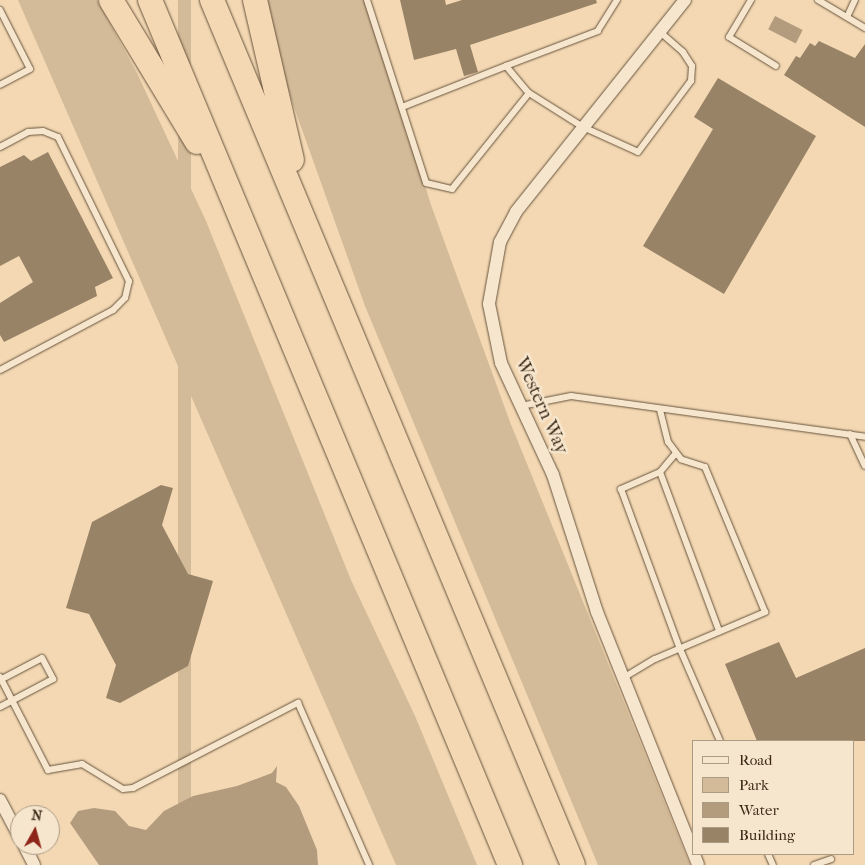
<!DOCTYPE html>
<html>
<head>
<meta charset="utf-8">
<style>
  body { margin:0 }
  #map { position:relative; width:865px; height:865px; overflow:hidden; background:#f3d8b3; font-family:"IM FELL French Canon",serif }
  div>[style] { position:absolute }
  [style*='--x'] { left:calc(var(--x)*1px); top:calc(var(--y)*1px); width:calc(var(--w)*1px); rotate:calc(var(--a)*1deg) }
  .green>* { inset:0; background:#d3ba98; transform-origin:0 0 }
  .water>* { inset:0; background:#b39c7d; transform-origin:0 0 }
  .building>* { inset:0; background:#998367 }
  .roads { filter:drop-shadow(0 0 1px #67533c) drop-shadow(0 0 1px #67533c) }
  .service>* { height:6px; margin:-3px; padding:0 3px; transform-origin:3px; border-radius:3px; background:#f7e6ce }
  .minor>* { height:12px; margin:-6px; padding:0 6px; transform-origin:6px; border-radius:6px; background:#f7e6ce }
  .motorway>* { height:24px; margin:-12px; padding:0 12px; transform-origin:12px; border-radius:12px; background:#f3d8b3 }
  span { translate:-50% -50%; white-space:nowrap; text-align:center; line-height:1.15; -webkit-text-stroke:5px #f7e6ce; paint-order:stroke }
  .street-label { font-size:18px; color:#382715 }
  .legend { position:absolute; left:692px; top:740px; width:162px; height:115px; box-sizing:border-box; background:#f7e6ce; border:1px solid #ab9a84; margin:0; padding:6px 9px; list-style:none; font-size:15px; color:#382715 }
  .legend li { display:flex; align-items:center; gap:10px; height:25px }
  .legend b { width:25px; border:1px solid #ab9a84 }
  .north { position:absolute; left:10px; top:805px; width:50px; height:50px; box-sizing:border-box; background:#f7e6ce; border:1px solid #ab9a84; border-radius:50%; rotate:7deg; font-size:14px; font-weight:700; line-height:20px; text-align:center; color:#382715 }
  .north::after { content:''; display:block; margin:auto; width:18px; height:22px; background:#8f2418; clip-path:polygon(50% 0,100% 100%,50% 72%,0 100%) }
</style>
</head>
<body>
<div id="map">
  <div class="green">
    <i style="clip-path:polygon(18px 0,97px 0,136px 71px,206px 221px,351px 580px,415px 716px,477px 865px,396px 865px)"></i>
    <i style="left:178px;top:0;width:13px;height:937px"></i>
    <i style="clip-path:polygon(262px 0,367px 0,431px 205px,510px 422px,690px 865px,598px 865px,365px 306px,284px 79px)"></i>
  </div>
  <div class="water">
    <i style="left:775px;top:16px;width:31px;height:15px;rotate:27deg"></i>
    <i style="clip-path:polygon(277px 766px,276px 782px,286px 787px,299px 806px,317px 850px,318px 865px,99px 865px,70px 823px,78px 811px,94px 808px,115px 811px,129px 826px,146px 830px,164px 811px,193px 796px,237px 786px,272px 773px)"></i>
  </div>
  <div class="building">
    <i style="clip-path:polygon(400px 0,445px 0,446px 5px,462px 0,596px 0,597px 3px,470px 45px,478px 72px,464px 76px,456px 49px,414px 60px)"></i>
    <i style="clip-path:polygon(819px 41px,855px 58px,865px 44px,865px 127px,784px 75px,796px 56px,800px 58px,810px 43px,815px 46px)"></i>
    <i style="clip-path:polygon(718px 78px,816px 136px,724px 294px,643px 246px,713px 129px,694px 117px)"></i>
    <i style="clip-path:polygon(48px 152px,113px 278px,95px 287px,97px 296px,4px 342px,0 335px,0 303px,33px 282px,19px 256px,0 266px,0 167px,24px 155px,31px 161px)"></i>
    <i style="clip-path:polygon(161px 485px,173px 488px,162px 525px,188px 574px,213px 581px,188px 666px,120px 703px,106px 698px,116px 665px,89px 614px,66px 608px,92px 522px)"></i>
    <i style="clip-path:polygon(779px 642px,796px 678px,865px 648px,865px 741px,757px 741px,725px 664px)"></i>
  </div>
  <div class="roads">
    <div class="service">
      <i style="--x:367;--y:0;--w:192;--a:72.1"></i>
      <i style="--x:426;--y:183;--w:27;--a:13"></i>
      <i style="--x:452;--y:189;--w:123;--a:-51.3"></i>
      <i style="--x:617;--y:0;--w:36;--a:122"></i>
      <i style="--x:598;--y:31;--w:98;--a:159.2"></i>
      <i style="--x:506;--y:66;--w:35;--a:50"></i>
      <i style="--x:529;--y:93;--w:64;--a:32.2"></i>
      <i style="--x:583;--y:127;--w:60;--a:24.4"></i>
      <i style="--x:638;--y:152;--w:89;--a:-53.3"></i>
      <i style="--x:691;--y:81;--w:15;--a:-86"></i>
      <i style="--x:692;--y:66;--w:17;--a:-123"></i>
      <i style="--x:683;--y:52;--w:30;--a:-139"></i>
      <i style="--x:751;--y:0;--w:43;--a:120.7"></i>
      <i style="--x:729;--y:37;--w:55;--a:31.7"></i>
      <i style="--x:818;--y:0;--w:55;--a:30.8"></i>
      <i style="--x:0;--y:10;--w:66;--a:63"></i>
      <i style="--x:30;--y:69;--w:34;--a:152"></i>
      <i style="--x:847;--y:17;--w:19;--a:-65"></i>
      <i style="--x:402;--y:107;--w:112;--a:-21.5"></i>
      <i style="--x:0;--y:147;--w:32;--a:-28"></i>
      <i style="--x:28;--y:132;--w:15;--a:-4"></i>
      <i style="--x:43;--y:131;--w:16;--a:22"></i>
      <i style="--x:58;--y:137;--w:161;--a:63.8"></i>
      <i style="--x:129;--y:281;--w:17;--a:103"></i>
      <i style="--x:125;--y:298;--w:17;--a:135"></i>
      <i style="--x:113;--y:310;--w:128;--a:152"></i>
      <i style="--x:521;--y:406;--w:51;--a:-11.3"></i>
      <i style="--x:571;--y:396;--w:297;--a:7.9"></i>
      <i style="--x:850;--y:434;--w:35;--a:65"></i>
      <i style="--x:676;--y:453;--w:25;--a:130"></i>
      <i style="--x:660;--y:472;--w:170;--a:69.6"></i>
      <i style="--x:660;--y:472;--w:43;--a:156.4"></i>
      <i style="--x:621;--y:489;--w:171;--a:69.8"></i>
      <i style="--x:680;--y:649;--w:100;--a:66.5"></i>
      <i style="--x:0;--y:677;--w:105;--a:62.7"></i>
      <i style="--x:48;--y:770;--w:35;--a:-10"></i>
      <i style="--x:82;--y:764;--w:48;--a:31.4"></i>
      <i style="--x:123;--y:789;--w:10;--a:-6"></i>
      <i style="--x:133;--y:788;--w:186;--a:-27.3"></i>
      <i style="--x:298;--y:703;--w:177;--a:66.3"></i>
      <i style="--x:623;--y:678;--w:37;--a:-31"></i>
      <i style="--x:655;--y:659;--w:120;--a:-23.1"></i>
      <i style="--x:765;--y:612;--w:157;--a:-112.5"></i>
      <i style="--x:705;--y:467;--w:25;--a:-162"></i>
      <i style="--x:681;--y:459;--w:21;--a:-127"></i>
      <i style="--x:668;--y:442;--w:34;--a:-104"></i>
      <i style="--x:0;--y:680;--w:47;--a:-27.6"></i>
      <i style="--x:42;--y:658;--w:24;--a:62"></i>
      <i style="--x:53;--y:679;--w:60;--a:152.2"></i>
      <i style="--x:768;--y:854;--w:12;--a:66"></i>
      <i style="--x:814;--y:865;--w:18;--a:-19"></i>
    </div>
    <div class="minor">
      <i style="--x:685;--y:0;--w:271;--a:128.6"></i>
      <i style="--x:516;--y:212;--w:34;--a:118"></i>
      <i style="--x:500;--y:242;--w:63;--a:100.1"></i>
      <i style="--x:489;--y:304;--w:60;--a:78.5"></i>
      <i style="--x:501;--y:363;--w:123;--a:65.1"></i>
      <i style="--x:553;--y:475;--w:144;--a:72.2"></i>
      <i style="--x:597;--y:612;--w:272;--a:68.2"></i>
      <i style="--x:0;--y:800;--w:43;--a:62.2"></i>
      <i style="--x:24;--y:845;--w:22;--a:63"></i>
    </div>
    <div class="motorway">
      <i style="--x:111;--y:0;--w:166;--a:58.8"></i>
      <i style="--x:150;--y:0;--w:937;--a:67.4"></i>
      <i style="--x:212;--y:0;--w:937;--a:67.35"></i>
      <i style="--x:255;--y:0;--w:164;--a:77"></i>
    </div>
  </div>
  <div class="street-label">
    <span style="left:541px;top:406px;rotate:66deg">Western Way</span>
  </div>
  <ul class="legend">
  <li><b style="height:6px;background:#f7e6ce"></b>Road</li>
  <li><b style="height:14px;background:#d3ba98"></b>Park</li>
  <li><b style="height:14px;background:#b39c7d"></b>Water</li>
  <li><b style="height:14px;background:#998367"></b>Building</li>
  </ul>
  <div class="north">N</div>
</div>
</body>
</html>
